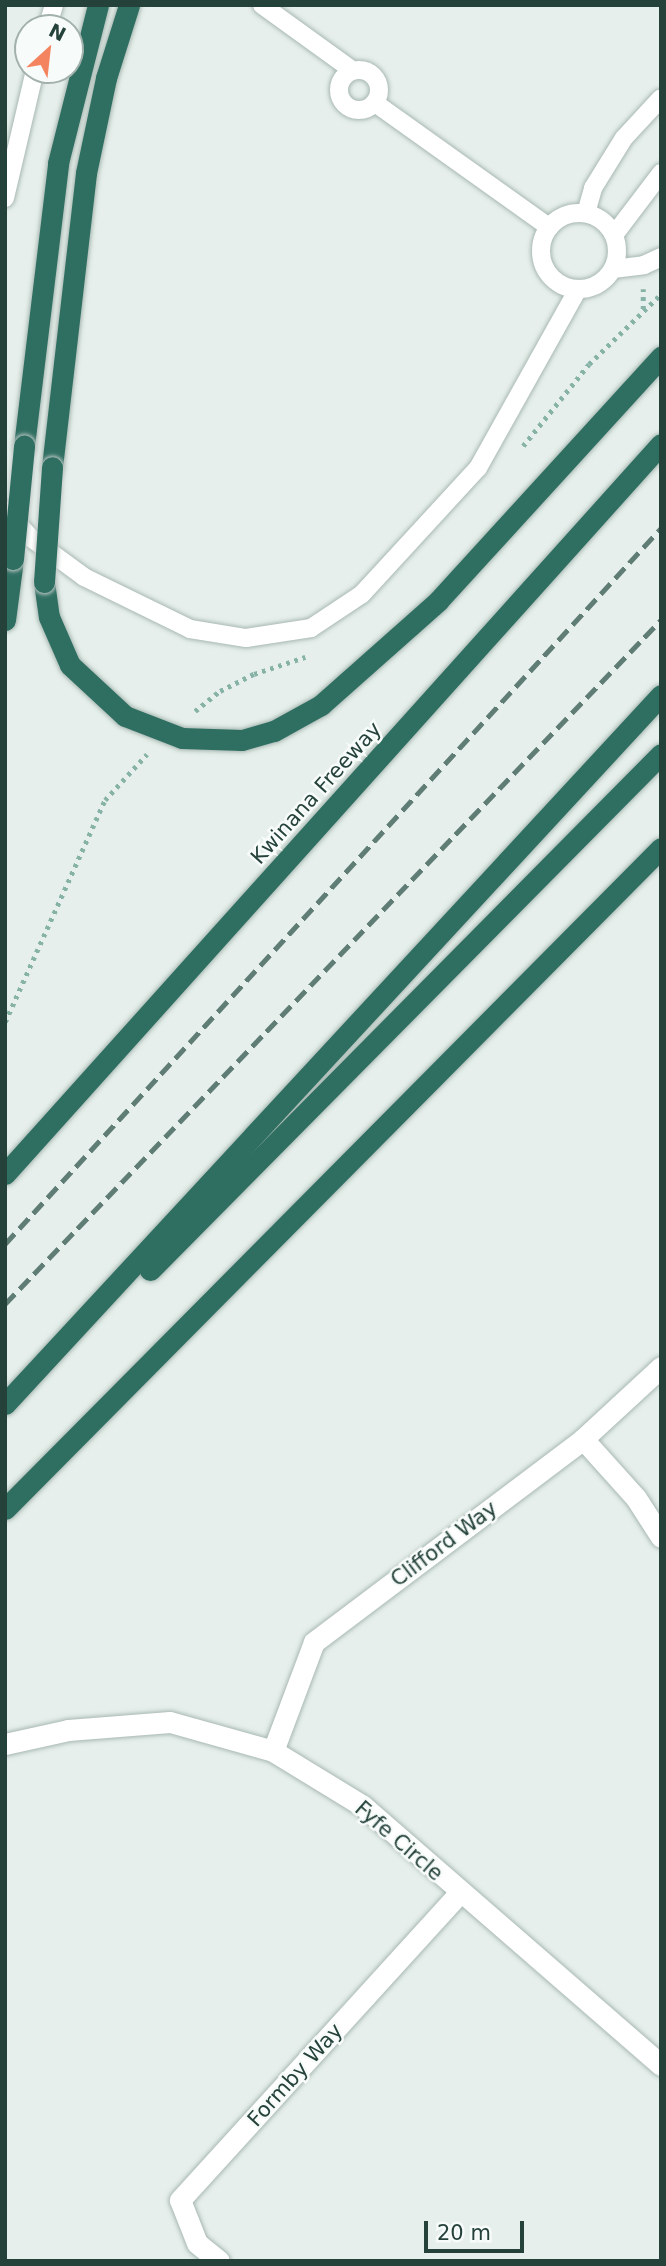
<!DOCTYPE html>
<html>
<head>
<meta charset="utf-8">
<style>
  body { margin:0 }
  #map { position:relative; width:666px; height:2266px; overflow:hidden; background:#e6efeb; font-family:"DejaVu Sans",sans-serif }
  div>[style] { position:absolute }
  [style*='--x'] { left:calc(var(--x)*1px); top:calc(var(--y)*1px); width:calc(var(--w)*1px); rotate:calc(var(--a)*1deg) }
  .path>* { height:4.5px; margin-top:-2.25px; transform-origin:0; background:repeating-linear-gradient(90deg,#86b3a5 0 3.5px,transparent 0 8.5px) }
  .roads { filter:drop-shadow(0 0 2px #a8b8b2) drop-shadow(0 0 2px #a8b8b2) }
  .service>* { height:18px; margin:-9px; padding:0 9px; transform-origin:9px; border-radius:9px; background:#fff }
  .service>.ring { margin:-9px; padding:0; box-sizing:content-box; background:none; border:18px solid #fff; border-radius:50% }
  .minor>* { height:21px; margin:-10.5px; padding:0 10.5px; transform-origin:10.5px; border-radius:10.5px; background:#fff }
  .motorway>* { height:21px; margin:-10.5px; padding:0 10.5px; transform-origin:10.5px; border-radius:10.5px; background:#2f6f62 }
  .rail>* { height:5px; margin-top:-2.5px; transform-origin:0; background:repeating-linear-gradient(90deg,#5f7d75 0 14px,transparent 0 21px) }
  .bridges { filter:drop-shadow(0 0 2px #c2cac8) drop-shadow(0 0 2px #c2cac8) }
  .motorway-bridge>* { height:21px; margin:-10.5px; padding:0 10.5px; transform-origin:10.5px; border-radius:10.5px; background:#2f6f62 }
  span { translate:-50% -50%; white-space:nowrap; text-align:center; line-height:1.15; -webkit-text-stroke:5px #f7fbf9; paint-order:stroke }
  .street-label { font-size:21px; color:#24423a }
  .frame { position:absolute; inset:0; border:7px solid #24423a; pointer-events:none }
  .north { position:absolute; left:14px; top:14px; width:70px; height:70px; box-sizing:border-box; background:#f7fbf9; border:2px solid #a3b1ad; border-radius:50%; rotate:27deg; font-size:19px; font-weight:700; line-height:28px; text-align:center; color:#24423a }
  .north::after { content:''; display:block; margin:auto; width:24px; height:32px; background:#f4845f; clip-path:polygon(50% 0,100% 100%,50% 72%,0 100%) }
  .scale { position:absolute; left:424px; top:2221px; width:100px; height:32px; box-sizing:border-box; border:4px solid #24423a; border-top:0; padding-left:9px; font-size:21px; line-height:24px; white-space:nowrap; color:#24423a; -webkit-text-stroke:5px #f7fbf9; paint-order:stroke }
</style>
</head>
<body>
<div id="map">
  <div class="path">
    <i style="--x:643;--y:309;--w:20;--a:-90"></i>
    <i style="--x:523;--y:446;--w:105;--a:-51.2"></i>
    <i style="--x:589;--y:364;--w:100;--a:-44.2"></i>
    <i style="--x:195;--y:711;--w:32;--a:-39"></i>
    <i style="--x:220;--y:691;--w:38;--a:-27"></i>
    <i style="--x:254;--y:674;--w:54;--a:-18.4"></i>
    <i style="--x:5;--y:1022;--w:243;--a:-65.8"></i>
    <i style="--x:105;--y:800;--w:62;--a:-47.6"></i>
  </div>
  <div class="roads">
    <div class="service">
      <i style="--x:262;--y:5;--w:111;--a:35.8"></i>
      <i style="--x:47;--y:28;--w:24;--a:-73"></i>
      <i class="ring" style="left:339px;top:70px;width:22px;height:22px"></i>
      <i style="--x:375;--y:103;--w:214;--a:35.5"></i>
      <i style="--x:5;--y:198;--w:131;--a:-76.8"></i>
      <i class="ring" style="left:541px;top:213px;width:58px;height:58px"></i>
      <i style="--x:586;--y:213;--w:26;--a:-74"></i>
      <i style="--x:593;--y:188;--w:59;--a:-58.2"></i>
      <i style="--x:624;--y:138;--w:54;--a:-47.2"></i>
      <i style="--x:614;--y:235;--w:78;--a:-52.8"></i>
      <i style="--x:613;--y:269;--w:31;--a:-7"></i>
      <i style="--x:644;--y:265;--w:19;--a:-25"></i>
      <i style="--x:5;--y:510;--w:38;--a:47"></i>
      <i style="--x:31;--y:538;--w:66;--a:36.3"></i>
      <i style="--x:84;--y:577;--w:118;--a:26.1"></i>
      <i style="--x:190;--y:629;--w:57;--a:9.1"></i>
      <i style="--x:246;--y:638;--w:66;--a:-8.7"></i>
      <i style="--x:311;--y:628;--w:61;--a:-33.7"></i>
      <i style="--x:362;--y:594;--w:171;--a:-47.4"></i>
      <i style="--x:478;--y:468;--w:205;--a:-60.8"></i>
    </div>
    <div class="minor">
      <i style="--x:583;--y:1439;--w:79;--a:48.1"></i>
      <i style="--x:636;--y:1498;--w:46;--a:57.3"></i>
      <i style="--x:5;--y:1744;--w:65;--a:-12.5"></i>
      <i style="--x:68;--y:1730;--w:102;--a:-4.5"></i>
      <i style="--x:170;--y:1722;--w:107;--a:15.7"></i>
      <i style="--x:273;--y:1751;--w:105;--a:31.4"></i>
      <i style="--x:363;--y:1806;--w:395;--a:41"></i>
      <i style="--x:273;--y:1751;--w:116;--a:-69.4"></i>
      <i style="--x:314;--y:1642;--w:337;--a:-37"></i>
      <i style="--x:583;--y:1439;--w:106;--a:-42.7"></i>
      <i style="--x:219;--y:2261;--w:28;--a:-141"></i>
      <i style="--x:197;--y:2243;--w:46;--a:-111.6"></i>
      <i style="--x:180;--y:2200;--w:415;--a:-47.7"></i>
    </div>
    <div class="motorway">
      <i style="--x:24;--y:446;--w:285;--a:-83.1"></i>
      <i style="--x:58;--y:163;--w:163;--a:-75.8"></i>
      <i style="--x:52;--y:467;--w:296;--a:-83.4"></i>
      <i style="--x:86;--y:173;--w:97;--a:-78.1"></i>
      <i style="--x:106;--y:78;--w:77;--a:-72.5"></i>
      <i style="--x:44;--y:582;--w:35;--a:82"></i>
      <i style="--x:49;--y:617;--w:52;--a:66.4"></i>
      <i style="--x:70;--y:665;--w:75;--a:42.8"></i>
      <i style="--x:125;--y:716;--w:61;--a:21.1"></i>
      <i style="--x:182;--y:738;--w:60;--a:1.9"></i>
      <i style="--x:242;--y:740;--w:33;--a:-16"></i>
      <i style="--x:274;--y:731;--w:54;--a:-29"></i>
      <i style="--x:321;--y:705;--w:157;--a:-41.6"></i>
      <i style="--x:438;--y:601;--w:331;--a:-47.6"></i>
      <i style="--x:5;--y:620;--w:62;--a:-82.5"></i>
      <i style="--x:5;--y:1174;--w:981;--a:-48.06"></i>
      <i style="--x:150;--y:1270;--w:726;--a:-45.28"></i>
      <i style="--x:5;--y:1404;--w:966;--a:-47.22"></i>
      <i style="--x:5;--y:1509;--w:931;--a:-45.22"></i>
    </div>
  </div>
  <div class="rail">
    <i style="--x:5;--y:1244;--w:971;--a:-47.5"></i>
    <i style="--x:5;--y:1304;--w:948;--a:-46.2"></i>
  </div>
  <div class="bridges">
    <div class="motorway-bridge">
      <i style="--x:13;--y:559;--w:114;--a:-84.4"></i>
      <i style="--x:44;--y:582;--w:115;--a:-86"></i>
    </div>
  </div>
  <div class="street-label">
    <span style="left:316px;top:793px;rotate:-48deg">Kwinana Freeway</span>
    <span style="left:444px;top:1544px;rotate:-37deg">Clifford Way</span>
    <span style="left:399px;top:1841px;rotate:41deg">Fyfe Circle</span>
    <span style="left:295px;top:2075px;rotate:-48deg">Formby Way</span>
  </div>
  <div class="frame"></div>
  <div class="north">N</div>
  <div class="scale">20 m</div>
</div>
</body>
</html>
